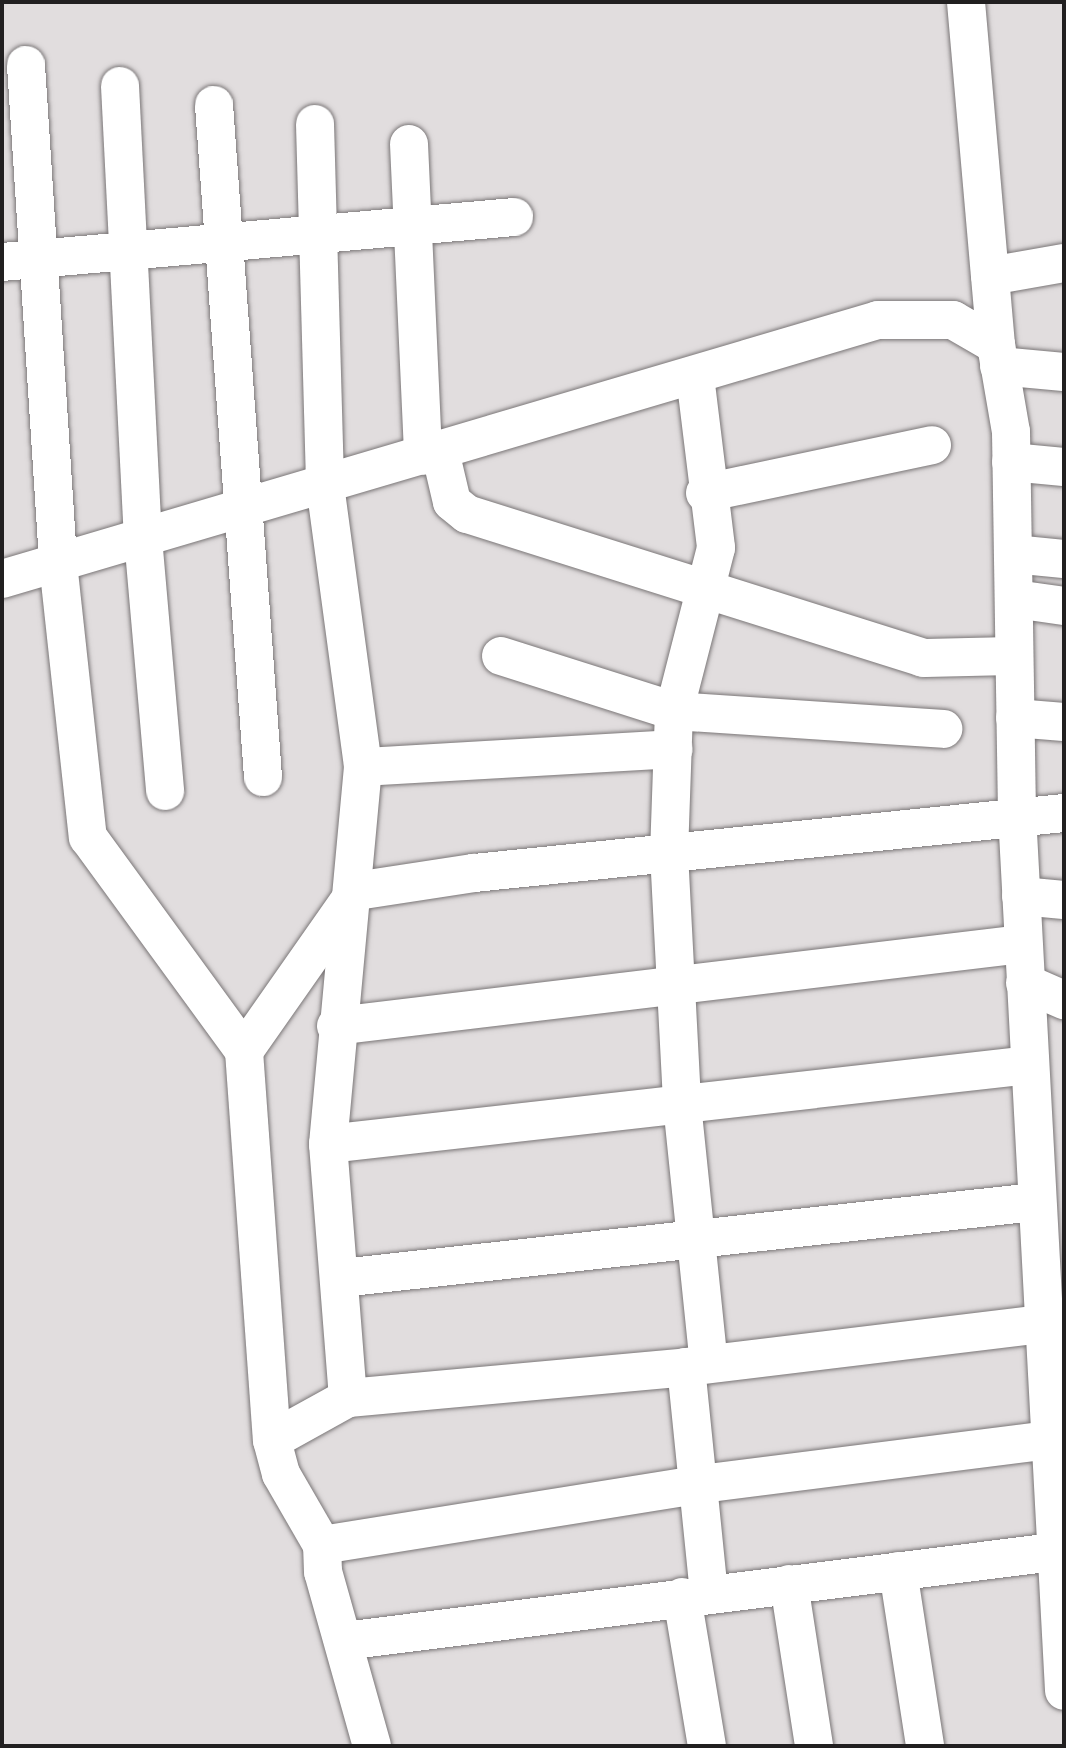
<!DOCTYPE html>
<html>
<head>
<meta charset="utf-8">
<style>
  body { margin:0 }
  #map { position:relative; width:1066px; height:1748px; overflow:hidden; background:#e1ddde; font-family:Poppins,sans-serif }
  div>[style] { position:absolute }
  [style*='--x'] { left:calc(var(--x)*1px); top:calc(var(--y)*1px); width:calc(var(--w)*1px); rotate:calc(var(--a)*1deg) }
  .roads { filter:drop-shadow(0 0 2px #7a7677) drop-shadow(0 0 2px #7a7677) }
  .minor>* { height:38px; margin:-19px; padding:0 19px; transform-origin:19px; border-radius:19px; background:#fff }
  span { translate:-50% -50%; white-space:nowrap; text-align:center; line-height:1.15; -webkit-text-stroke:7px #efeaeb; paint-order:stroke }
  .frame { position:absolute; inset:0; border:4px solid #211f20; pointer-events:none }
</style>
</head>
<body>
<div id="map">
  <div class="roads">
    <div class="minor">
      <i style="--x:966;--y:2;--w:347;--a:85"></i>
      <i style="--x:26;--y:65;--w:499;--a:86.3"></i>
      <i style="--x:58;--y:563;--w:276;--a:83.8"></i>
      <i style="--x:88;--y:837;--w:265;--a:53.9"></i>
      <i style="--x:244;--y:1051;--w:195;--a:-55"></i>
      <i style="--x:356;--y:891;--w:119;--a:-8.7"></i>
      <i style="--x:474;--y:873;--w:593;--a:-5.81"></i>
      <i style="--x:120;--y:86;--w:453;--a:87.1"></i>
      <i style="--x:143;--y:538;--w:254;--a:85"></i>
      <i style="--x:214;--y:105;--w:674;--a:85.83"></i>
      <i style="--x:315;--y:124;--w:361;--a:88.4"></i>
      <i style="--x:325;--y:485;--w:285;--a:82.3"></i>
      <i style="--x:363;--y:767;--w:379;--a:95.3"></i>
      <i style="--x:328;--y:1144;--w:255;--a:85.5"></i>
      <i style="--x:409;--y:144;--w:312;--a:87.4"></i>
      <i style="--x:2;--y:262;--w:514;--a:-5.02"></i>
      <i style="--x:990;--y:276;--w:75;--a:-10"></i>
      <i style="--x:999;--y:366;--w:65;--a:5.3"></i>
      <i style="--x:695;--y:376;--w:173;--a:83"></i>
      <i style="--x:716;--y:548;--w:168;--a:104.4"></i>
      <i style="--x:674;--y:711;--w:142;--a:92"></i>
      <i style="--x:669;--y:853;--w:251;--a:87"></i>
      <i style="--x:682;--y:1104;--w:261;--a:84.1"></i>
      <i style="--x:440;--y:451;--w:52;--a:76.8"></i>
      <i style="--x:452;--y:502;--w:19;--a:39"></i>
      <i style="--x:467;--y:514;--w:478;--a:17.5"></i>
      <i style="--x:923;--y:658;--w:91;--a:-1.3"></i>
      <i style="--x:1011;--y:462;--w:53;--a:5.4"></i>
      <i style="--x:705;--y:493;--w:232;--a:-11.9"></i>
      <i style="--x:1013;--y:554;--w:51;--a:5.6"></i>
      <i style="--x:2;--y:579;--w:913;--a:-16.47"></i>
      <i style="--x:878;--y:320;--w:75;--a:0"></i>
      <i style="--x:953;--y:320;--w:50;--a:30.2"></i>
      <i style="--x:996;--y:345;--w:88;--a:80.2"></i>
      <i style="--x:1011;--y:432;--w:382;--a:89.1"></i>
      <i style="--x:1017;--y:814;--w:878;--a:86.93"></i>
      <i style="--x:1015;--y:599;--w:49;--a:8.1"></i>
      <i style="--x:501;--y:656;--w:182;--a:17.6"></i>
      <i style="--x:674;--y:711;--w:270;--a:3.8"></i>
      <i style="--x:1015;--y:718;--w:49;--a:4.7"></i>
      <i style="--x:363;--y:767;--w:311;--a:-3.3"></i>
      <i style="--x:1021;--y:896;--w:43;--a:5.3"></i>
      <i style="--x:1025;--y:983;--w:43;--a:23.6"></i>
      <i style="--x:336;--y:1026;--w:692;--a:-6.81"></i>
      <i style="--x:244;--y:1051;--w:390;--a:85.9"></i>
      <i style="--x:328;--y:1144;--w:705;--a:-6.43"></i>
      <i style="--x:341;--y:1278;--w:698;--a:-6.25"></i>
      <i style="--x:686;--y:1367;--w:227;--a:84.2"></i>
      <i style="--x:322;--y:1545;--w:384;--a:-9.1"></i>
      <i style="--x:701;--y:1484;--w:349;--a:-7.2"></i>
      <i style="--x:898;--y:1571;--w:177;--a:81.2"></i>
      <i style="--x:789;--y:1584;--w:164;--a:81.2"></i>
      <i style="--x:682;--y:1597;--w:151;--a:80.5"></i>
      <i style="--x:344;--y:1641;--w:715;--a:-7.15"></i>
      <i style="--x:372;--y:1746;--w:181;--a:-105.7"></i>
      <i style="--x:323;--y:1572;--w:27;--a:-92"></i>
      <i style="--x:322;--y:1545;--w:82;--a:-120"></i>
      <i style="--x:281;--y:1474;--w:35;--a:-105"></i>
      <i style="--x:272;--y:1440;--w:87;--a:-28.9"></i>
      <i style="--x:348;--y:1398;--w:339;--a:-5.2"></i>
      <i style="--x:686;--y:1367;--w:357;--a:-6.9"></i>
    </div>
  </div>
  <div class="frame"></div>
</div>
</body>
</html>
